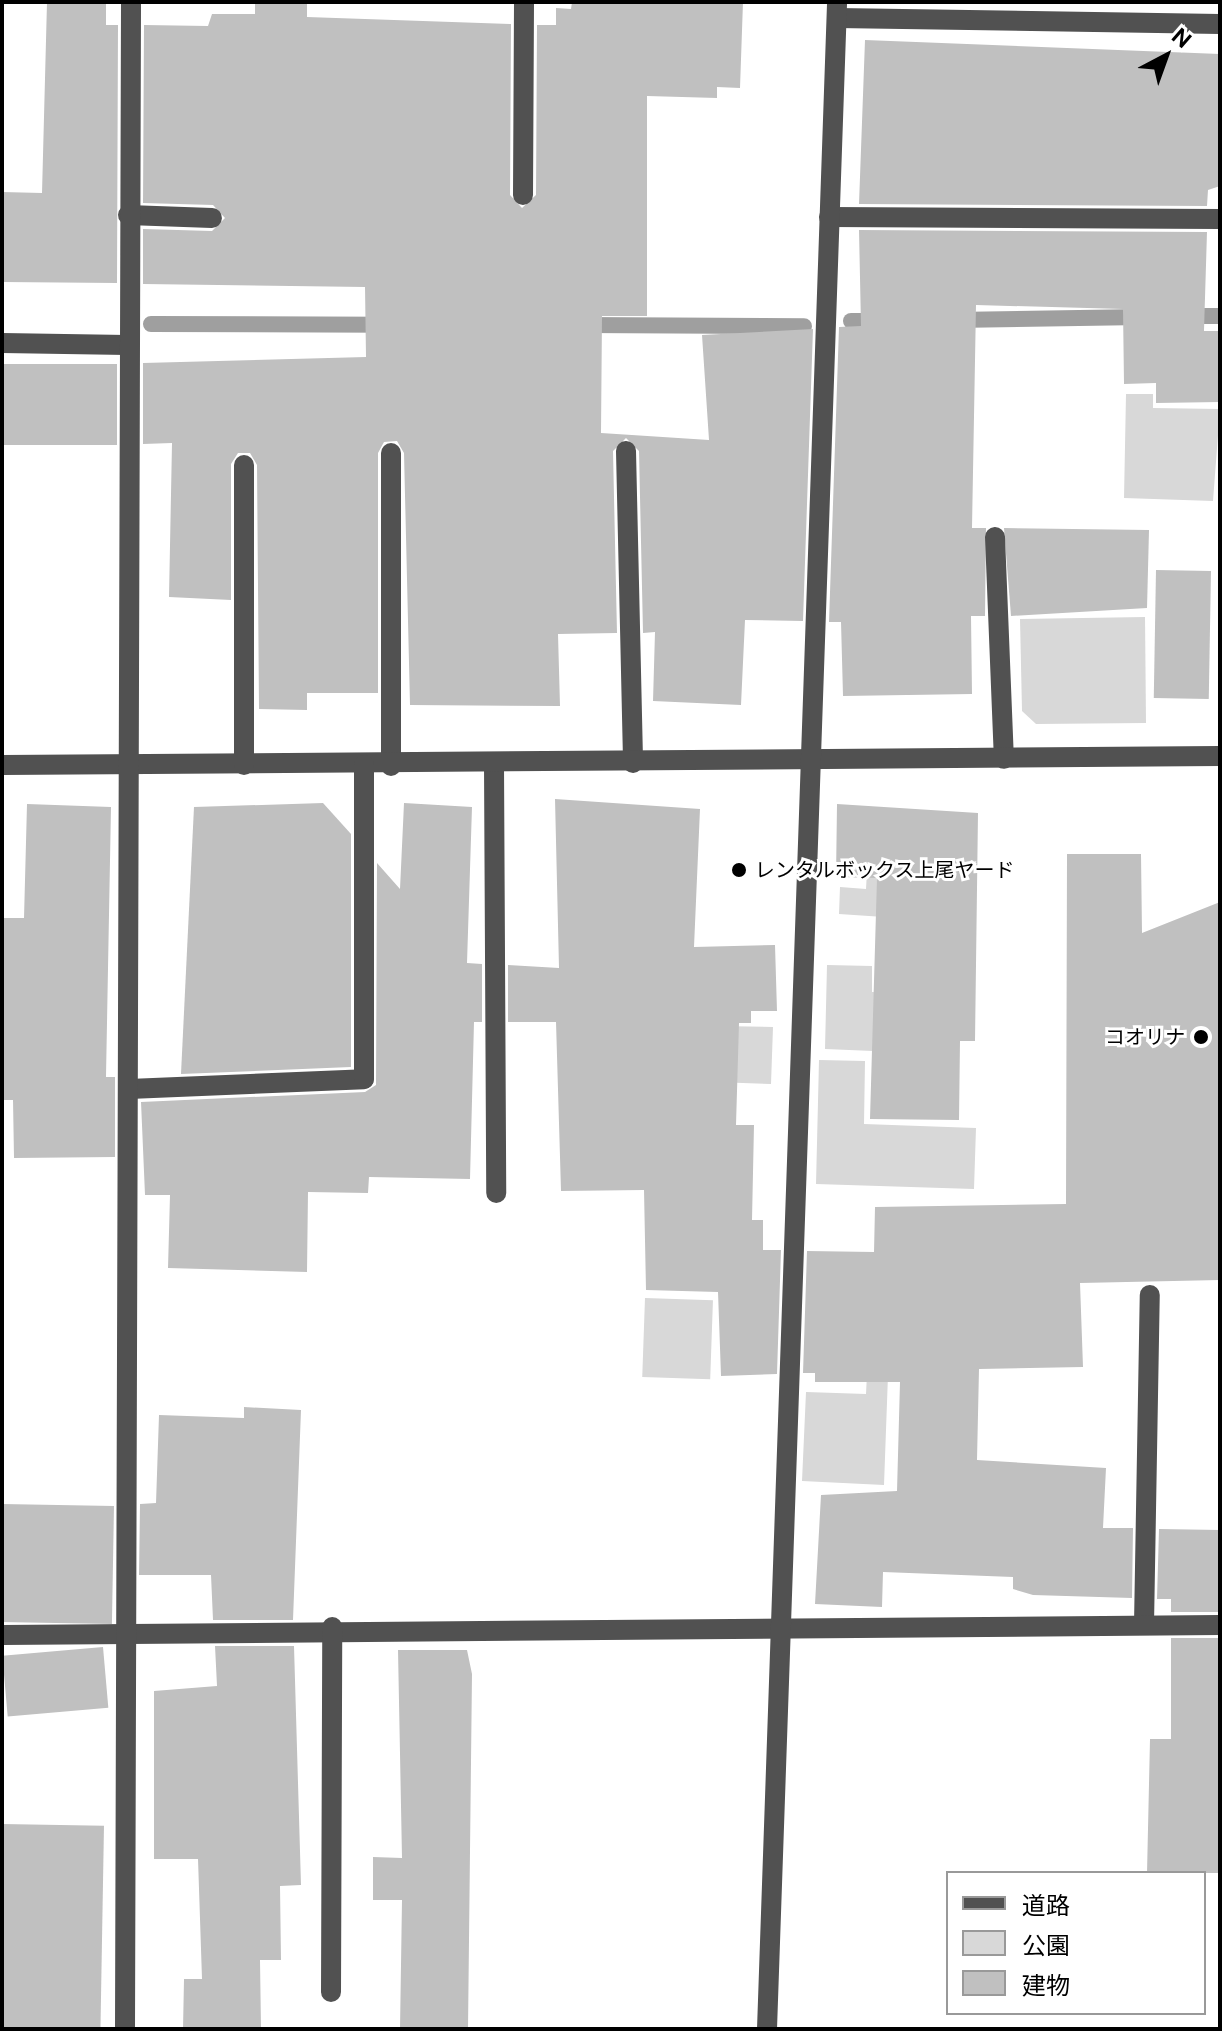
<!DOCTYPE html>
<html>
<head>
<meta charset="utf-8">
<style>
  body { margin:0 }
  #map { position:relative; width:1222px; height:2031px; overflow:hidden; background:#fff; font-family:"Public Sans","Noto Sans JP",sans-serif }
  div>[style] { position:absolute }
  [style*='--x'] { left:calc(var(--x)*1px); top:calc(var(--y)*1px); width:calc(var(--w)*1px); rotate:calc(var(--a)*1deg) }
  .green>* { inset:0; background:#d8d8d8; transform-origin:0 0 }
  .stream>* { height:16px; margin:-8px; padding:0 8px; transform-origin:8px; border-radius:8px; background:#9f9f9f }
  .building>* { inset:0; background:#c0c0c0; transform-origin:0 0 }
  .minor>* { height:20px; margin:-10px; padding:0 10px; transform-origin:10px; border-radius:10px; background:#515151 }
  .dots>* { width:22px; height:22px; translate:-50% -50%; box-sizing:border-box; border:4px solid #fff; border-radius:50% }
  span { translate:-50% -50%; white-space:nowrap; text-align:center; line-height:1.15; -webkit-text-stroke:6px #fff; paint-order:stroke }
  .poi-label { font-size:20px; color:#000 }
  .left { translate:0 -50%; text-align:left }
  .right { translate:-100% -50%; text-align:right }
  .frame { position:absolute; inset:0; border:4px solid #000; pointer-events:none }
  .legend { position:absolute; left:946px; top:1871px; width:260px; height:144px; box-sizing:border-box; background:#fff; border:2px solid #999; margin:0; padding:10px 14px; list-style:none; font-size:24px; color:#000 }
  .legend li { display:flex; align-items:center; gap:16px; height:40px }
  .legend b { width:40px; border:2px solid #999 }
  .north { position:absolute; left:1126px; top:16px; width:80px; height:80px; -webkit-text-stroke:6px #fff; paint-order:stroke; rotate:41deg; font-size:22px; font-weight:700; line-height:32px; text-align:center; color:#000 }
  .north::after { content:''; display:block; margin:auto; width:28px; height:36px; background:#000; clip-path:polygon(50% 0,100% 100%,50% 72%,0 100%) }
</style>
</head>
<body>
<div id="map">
  <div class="green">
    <i style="clip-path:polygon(1126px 394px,1153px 394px,1153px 408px,1220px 409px,1213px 501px,1124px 498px)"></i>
    <i style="clip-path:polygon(1145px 617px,1146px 723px,1036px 724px,1022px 711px,1020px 619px)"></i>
    <i style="clip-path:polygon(867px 871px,901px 874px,899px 918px,839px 914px,840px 887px,866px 889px)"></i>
    <i style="clip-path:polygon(827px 965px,872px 966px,872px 992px,899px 993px,897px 1052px,825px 1049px)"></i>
    <i style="clip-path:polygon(658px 1025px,773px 1027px,771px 1084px,686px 1081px)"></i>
    <i style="clip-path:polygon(819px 1060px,865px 1061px,864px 1124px,976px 1128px,974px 1189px,816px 1184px)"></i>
    <i style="left:645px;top:1298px;width:68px;height:79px;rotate:2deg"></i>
    <i style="clip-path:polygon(869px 1333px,888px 1375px,884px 1485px,802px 1481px,806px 1392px,866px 1394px)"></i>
  </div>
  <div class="stream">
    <i style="--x:1186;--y:316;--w:34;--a:0"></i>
    <i style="--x:954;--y:320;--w:188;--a:-0.9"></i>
    <i style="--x:851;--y:321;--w:31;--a:0"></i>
    <i style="--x:151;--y:324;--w:235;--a:0.2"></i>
    <i style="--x:582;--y:325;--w:222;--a:0.3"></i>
  </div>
  <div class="building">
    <i style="clip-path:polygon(47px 2px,106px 2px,106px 25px,118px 25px,117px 283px,2px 282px,2px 192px,42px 193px)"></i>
    <i style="clip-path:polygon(255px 2px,307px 2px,307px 17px,511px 24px,510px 195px,522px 208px,536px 195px,537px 25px,556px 25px,556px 8px,571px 9px,572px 2px,743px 2px,740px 88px,717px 87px,717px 98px,647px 96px,647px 316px,602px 316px,601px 433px,709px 440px,702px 335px,813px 329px,803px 621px,745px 620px,741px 705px,653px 701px,655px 632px,643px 633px,639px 451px,626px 438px,613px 451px,617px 633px,558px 634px,560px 706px,410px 705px,404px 453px,397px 441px,384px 442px,378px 453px,378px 693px,307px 693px,307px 710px,259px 709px,257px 465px,250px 453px,238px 453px,231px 464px,231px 600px,169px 597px,172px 443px,143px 444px,143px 363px,366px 357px,365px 287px,143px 284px,143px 229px,212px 231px,225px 218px,213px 205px,143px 203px,144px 25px,208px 26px,212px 14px,255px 14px)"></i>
    <i style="clip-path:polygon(865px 40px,1220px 54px,1220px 186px,1208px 190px,1207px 206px,859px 204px)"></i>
    <i style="clip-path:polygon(859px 230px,1207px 232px,1204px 331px,1220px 331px,1220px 402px,1156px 403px,1156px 383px,1124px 384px,1123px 309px,976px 305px,972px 528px,986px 528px,985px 616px,971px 616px,972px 694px,843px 696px,841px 622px,829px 622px,839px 327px,861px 326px)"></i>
    <i style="left:117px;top:364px;width:81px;height:115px;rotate:90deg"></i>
    <i style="clip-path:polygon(1004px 528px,1149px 530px,1147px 608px,1011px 616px)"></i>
    <i style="left:1156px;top:570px;width:55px;height:128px;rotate:1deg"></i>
    <i style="clip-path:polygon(555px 799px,700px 809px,694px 947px,775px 945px,777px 1011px,751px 1011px,751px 1023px,739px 1023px,736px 1125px,754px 1125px,752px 1220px,763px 1220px,763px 1250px,781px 1250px,777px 1374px,721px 1376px,718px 1292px,646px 1290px,644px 1190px,561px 1191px,556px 1022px,508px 1022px,508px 965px,559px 968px)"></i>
    <i style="clip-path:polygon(323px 803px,351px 834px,351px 1067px,181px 1074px,194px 807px)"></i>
    <i style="clip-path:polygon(404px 803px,472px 807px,467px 963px,482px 964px,482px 1022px,474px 1022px,470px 1179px,369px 1177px,368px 1193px,308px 1192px,307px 1272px,168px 1268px,170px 1195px,145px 1195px,141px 1102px,365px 1092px,376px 1085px,377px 863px,400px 889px)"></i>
    <i style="clip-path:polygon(27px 804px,111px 807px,106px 1077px,115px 1077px,115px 1157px,14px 1158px,13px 1100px,2px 1100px,2px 918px,24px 918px)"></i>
    <i style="clip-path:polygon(837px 804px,978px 813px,975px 1041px,960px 1041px,959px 1120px,870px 1119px,877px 878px,836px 877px)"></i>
    <i style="clip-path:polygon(1067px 854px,1141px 854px,1142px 933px,1220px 902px,1220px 1280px,1080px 1283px,1083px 1367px,979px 1369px,977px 1460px,1106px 1468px,1103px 1528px,1133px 1528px,1132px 1598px,1033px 1595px,1013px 1589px,1013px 1577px,883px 1572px,882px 1607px,815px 1604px,821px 1495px,897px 1491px,900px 1382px,815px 1382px,815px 1373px,803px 1373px,807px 1251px,874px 1252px,875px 1207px,1066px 1204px)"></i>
    <i style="clip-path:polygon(244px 1407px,301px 1410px,293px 1620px,213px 1620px,211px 1575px,139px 1575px,140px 1504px,156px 1503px,159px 1415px,244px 1418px)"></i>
    <i style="left:2px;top:1504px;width:112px;height:118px;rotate:1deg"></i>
    <i style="clip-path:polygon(1159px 1529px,1220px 1530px,1220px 1612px,1171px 1612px,1171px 1599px,1157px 1599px)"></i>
    <i style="clip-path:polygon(1171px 1638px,1220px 1638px,1220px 1873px,1147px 1873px,1150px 1739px,1171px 1739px)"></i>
    <i style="clip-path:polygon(215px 1646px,294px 1646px,301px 1885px,280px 1886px,281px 1960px,260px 1960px,261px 2029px,183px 2029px,184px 1979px,202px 1979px,198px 1859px,154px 1859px,154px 1691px,217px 1686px)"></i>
    <i style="left:103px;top:1647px;width:61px;height:101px;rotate:85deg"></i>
    <i style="clip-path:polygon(398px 1650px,467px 1650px,472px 1674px,468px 2029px,400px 2029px,402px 1900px,373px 1900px,373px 1857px,402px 1858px)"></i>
    <i style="left:2px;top:1824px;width:102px;height:205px;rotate:1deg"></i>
  </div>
  <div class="minor">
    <i style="--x:837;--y:18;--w:383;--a:0.9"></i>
    <i style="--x:523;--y:195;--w:193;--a:-89.7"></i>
    <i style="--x:128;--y:215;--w:84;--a:2"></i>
    <i style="--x:829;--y:217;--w:391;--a:0.3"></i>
    <i style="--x:2;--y:343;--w:125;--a:0.9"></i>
    <i style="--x:626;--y:451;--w:312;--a:88.7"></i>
    <i style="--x:391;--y:453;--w:313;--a:90"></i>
    <i style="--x:995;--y:537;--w:222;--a:87.7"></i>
    <i style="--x:494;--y:764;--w:429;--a:89.7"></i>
    <i style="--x:2;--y:765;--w:1218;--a:-0.42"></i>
    <i style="--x:244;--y:765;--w:300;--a:-90"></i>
    <i style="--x:129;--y:1089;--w:235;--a:-2.4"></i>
    <i style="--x:364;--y:1079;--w:314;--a:-90"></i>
    <i style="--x:1144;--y:1625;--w:330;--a:-89"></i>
    <i style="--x:2;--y:1635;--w:1218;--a:-0.47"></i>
    <i style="--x:331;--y:1992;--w:365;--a:-89.8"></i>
    <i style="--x:125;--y:2029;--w:2027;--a:-89.83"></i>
    <i style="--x:767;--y:2029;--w:2028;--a:-88.02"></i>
  </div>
  <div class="dots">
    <i style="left:739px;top:870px;background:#000"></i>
    <i style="left:1201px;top:1037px;background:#000"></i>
  </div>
  <div class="poi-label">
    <span class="left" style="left:755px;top:870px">レンタルボックス上尾ヤード</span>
    <span class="right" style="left:1185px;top:1037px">コオリナ</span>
  </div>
  <div class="frame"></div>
  <ul class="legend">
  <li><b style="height:10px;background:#515151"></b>道路</li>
  <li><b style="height:22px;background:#d8d8d8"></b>公園</li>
  <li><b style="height:22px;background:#c0c0c0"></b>建物</li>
  </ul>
  <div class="north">N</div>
</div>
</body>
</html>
